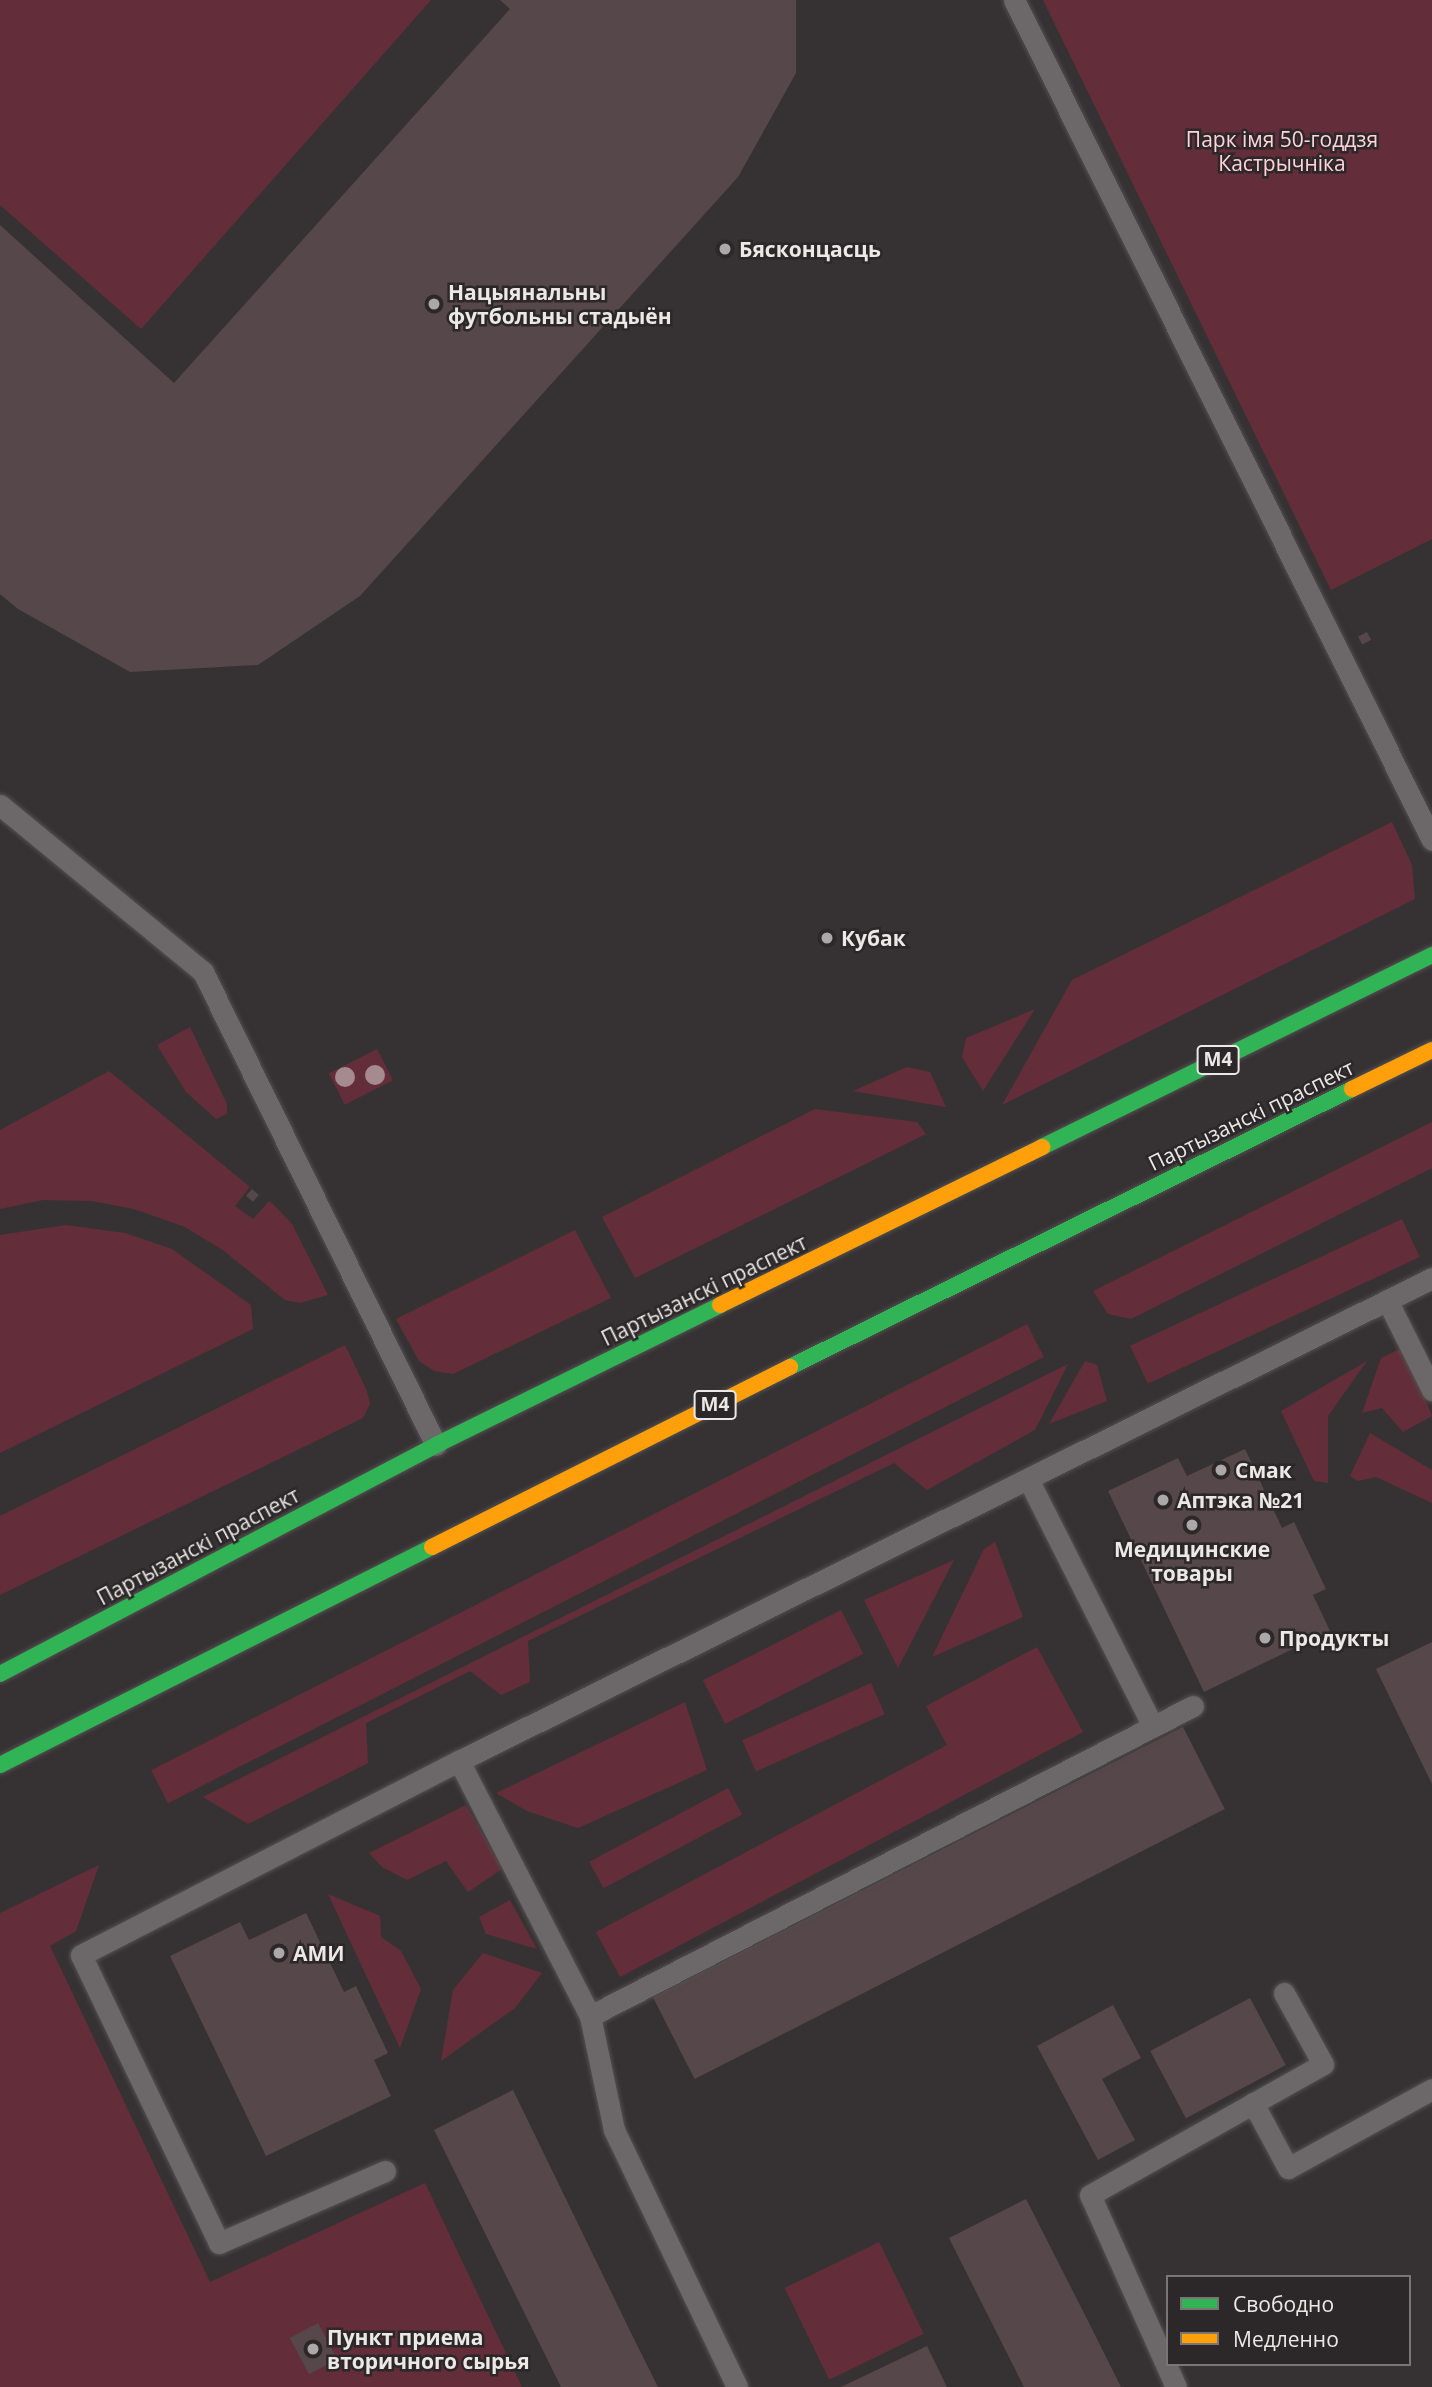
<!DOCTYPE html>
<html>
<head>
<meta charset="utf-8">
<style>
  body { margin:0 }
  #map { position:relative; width:1432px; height:2387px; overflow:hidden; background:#363233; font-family:"Open Sans",sans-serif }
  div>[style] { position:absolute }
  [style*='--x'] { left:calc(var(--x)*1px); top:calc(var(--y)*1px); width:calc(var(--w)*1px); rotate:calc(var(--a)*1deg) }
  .green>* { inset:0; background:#632e3a; transform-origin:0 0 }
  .building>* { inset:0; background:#56474a; transform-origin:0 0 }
  .roads { filter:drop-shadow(0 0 2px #535051) drop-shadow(0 0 2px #535051) }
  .lane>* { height:21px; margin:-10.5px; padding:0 10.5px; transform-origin:10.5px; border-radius:10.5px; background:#6c6869 }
  .fast>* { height:16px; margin:-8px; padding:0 8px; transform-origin:8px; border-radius:8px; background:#30b455 }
  .slow>* { height:16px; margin:-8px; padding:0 8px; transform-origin:8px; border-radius:8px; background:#ff9f0a }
  .trees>* { width:20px; height:20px; margin:-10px; border-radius:50%; background:#a58b8f }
  .dots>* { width:19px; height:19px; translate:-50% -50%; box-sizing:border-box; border:4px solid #2c2728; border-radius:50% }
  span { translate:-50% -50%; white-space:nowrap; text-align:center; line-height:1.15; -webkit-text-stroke:5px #2c2728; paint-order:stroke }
  .shield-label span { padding:2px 5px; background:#2c2728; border:2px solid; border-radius:5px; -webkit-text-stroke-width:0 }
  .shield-label { font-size:19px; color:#ece8e8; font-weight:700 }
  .park-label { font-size:21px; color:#ffd3da }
  .poi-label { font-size:21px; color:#ece8e8; font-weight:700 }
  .left { translate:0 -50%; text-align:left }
  .street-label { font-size:21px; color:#ece8e8 }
  .legend { position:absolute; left:1166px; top:2275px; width:245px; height:91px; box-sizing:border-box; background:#2c2728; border:2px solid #797475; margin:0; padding:9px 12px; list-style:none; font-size:21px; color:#ece8e8 }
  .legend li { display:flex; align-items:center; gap:14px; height:35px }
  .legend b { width:35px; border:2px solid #797475 }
</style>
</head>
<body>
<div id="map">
  <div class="green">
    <i style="clip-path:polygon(0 0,431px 0,141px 329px,0 205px)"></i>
    <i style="clip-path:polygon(1043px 0,1432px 0,1432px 539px,1331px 590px)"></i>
    <i style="clip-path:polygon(1392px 822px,1412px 865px,1415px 899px,1002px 1105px,1072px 980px)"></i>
    <i style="clip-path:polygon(1035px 1009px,983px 1091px,962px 1057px,966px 1038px)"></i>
    <i style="clip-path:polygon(190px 1027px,227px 1104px,227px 1114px,216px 1119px,186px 1092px,157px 1045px)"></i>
    <i style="left:377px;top:1049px;width:35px;height:54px;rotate:63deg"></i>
    <i style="clip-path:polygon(907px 1067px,930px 1072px,946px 1107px,853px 1091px)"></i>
    <i style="clip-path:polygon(109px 1071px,250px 1187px,235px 1206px,253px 1219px,269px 1201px,274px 1205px,292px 1224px,328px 1295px,300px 1303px,285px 1300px,224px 1251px,185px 1227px,134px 1209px,91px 1201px,43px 1200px,0 1209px,0 1130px)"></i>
    <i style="clip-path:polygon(815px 1109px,917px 1122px,926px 1134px,635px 1278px,602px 1217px)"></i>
    <i style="clip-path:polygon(1432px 1122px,1432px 1168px,1131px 1319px,1108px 1314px,1093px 1291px)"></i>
    <i style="left:1402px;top:1219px;width:42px;height:300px;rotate:65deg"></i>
    <i style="clip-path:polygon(66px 1225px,125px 1233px,172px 1249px,251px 1305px,253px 1329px,0 1453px,0 1235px)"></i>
    <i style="clip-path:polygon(575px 1230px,611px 1298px,453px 1374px,434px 1371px,419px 1361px,396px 1319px)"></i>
    <i style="left:1027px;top:1324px;width:37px;height:983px;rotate:63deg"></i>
    <i style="clip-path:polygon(345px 1345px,367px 1391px,370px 1404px,363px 1418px,0 1595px,0 1516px)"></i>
    <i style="clip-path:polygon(1404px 1347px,1432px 1416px,1403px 1432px,1382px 1408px,1362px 1413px,1381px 1358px)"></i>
    <i style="clip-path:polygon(1085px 1361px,1097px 1365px,1107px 1401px,1049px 1424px)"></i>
    <i style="clip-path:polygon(1367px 1361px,1328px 1416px,1328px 1483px,1314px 1481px,1281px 1411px)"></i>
    <i style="clip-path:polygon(1068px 1364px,1035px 1430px,927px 1490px,894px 1463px,528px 1641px,530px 1682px,501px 1695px,470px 1671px,366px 1723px,368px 1763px,248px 1824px,203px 1797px)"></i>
    <i style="clip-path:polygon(1370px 1433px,1432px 1470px,1432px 1503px,1376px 1477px,1358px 1481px,1350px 1476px)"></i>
    <i style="clip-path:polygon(995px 1542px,1023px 1617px,932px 1657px,984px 1549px)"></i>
    <i style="clip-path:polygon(954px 1560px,898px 1668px,864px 1600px)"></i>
    <i style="left:841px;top:1610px;width:49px;height:155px;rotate:63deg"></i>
    <i style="clip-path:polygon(1037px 1647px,1083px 1732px,620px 1977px,596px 1932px,947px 1745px,926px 1706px)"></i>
    <i style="left:871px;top:1683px;width:34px;height:141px;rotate:66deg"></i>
    <i style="clip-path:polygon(685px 1702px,707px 1770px,578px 1828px,527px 1811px,496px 1793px)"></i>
    <i style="left:728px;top:1788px;width:30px;height:157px;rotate:62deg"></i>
    <i style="clip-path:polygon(466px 1805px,502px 1869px,468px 1892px,446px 1861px,407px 1880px,382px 1867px,369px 1853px)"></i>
    <i style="clip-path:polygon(99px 1865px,76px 1931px,50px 1946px,210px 2282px,425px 2183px,522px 2387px,0 2387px,0 1913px)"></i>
    <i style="clip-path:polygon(328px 1894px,380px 1916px,381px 1937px,401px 1951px,421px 1989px,400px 2048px)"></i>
    <i style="clip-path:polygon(510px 1900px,537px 1949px,486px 1934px,479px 1917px)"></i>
    <i style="clip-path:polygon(483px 1953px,542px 1973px,515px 2008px,441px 2061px,453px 1990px)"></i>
    <i style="left:879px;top:2242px;width:102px;height:105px;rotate:64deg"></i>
  </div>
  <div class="building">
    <i style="clip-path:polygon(500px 0,796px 0,796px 73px,738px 177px,360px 596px,258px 665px,130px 672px,18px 609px,0 594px,0 225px,174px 383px,510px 9px)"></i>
    <i style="left:1367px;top:632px;width:9px;height:10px;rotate:63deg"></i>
    <i style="left:252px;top:1189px;width:9px;height:9px;rotate:41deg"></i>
    <i style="clip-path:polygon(1245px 1449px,1282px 1528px,1294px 1522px,1326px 1589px,1313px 1595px,1330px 1631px,1204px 1692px,1108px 1491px,1178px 1458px,1187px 1476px)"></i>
    <i style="clip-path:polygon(1432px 1642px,1432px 1784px,1376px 1669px)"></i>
    <i style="left:1183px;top:1727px;width:92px;height:595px;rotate:63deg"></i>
    <i style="clip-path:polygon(306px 1913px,344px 1992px,356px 1986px,388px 2053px,374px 2060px,391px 2096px,266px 2156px,170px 1956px,240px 1922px,249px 1940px)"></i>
    <i style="left:1250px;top:1998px;width:76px;height:113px;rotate:62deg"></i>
    <i style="clip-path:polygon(1113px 2005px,1141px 2058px,1102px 2079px,1135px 2140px,1098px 2160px,1037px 2046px)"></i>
    <i style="clip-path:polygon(513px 2090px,632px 2335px,658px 2387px,561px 2387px,434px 2130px)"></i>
    <i style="clip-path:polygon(1026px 2199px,1087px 2319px,1121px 2387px,1024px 2387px,949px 2238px)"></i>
    <i style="left:318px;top:2323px;width:41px;height:32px;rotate:62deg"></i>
    <i style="clip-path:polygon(927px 2346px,947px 2387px,841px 2387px)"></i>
  </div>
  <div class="roads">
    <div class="lane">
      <i style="--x:1014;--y:0;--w:938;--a:63.54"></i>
      <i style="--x:0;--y:805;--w:263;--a:39.4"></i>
      <i style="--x:203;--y:972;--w:527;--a:63.78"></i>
      <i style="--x:1387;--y:1300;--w:101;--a:63.4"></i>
      <i style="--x:1028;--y:1479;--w:277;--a:63.2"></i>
      <i style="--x:459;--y:1761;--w:287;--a:62.8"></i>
      <i style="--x:590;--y:2016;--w:116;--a:78.1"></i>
      <i style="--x:614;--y:2130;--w:285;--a:64.4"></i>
      <i style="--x:590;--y:2016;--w:678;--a:-27.21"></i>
      <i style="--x:1253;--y:2103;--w:74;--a:61.7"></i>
      <i style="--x:1288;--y:2168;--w:164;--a:-28.7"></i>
      <i style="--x:385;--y:2171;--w:181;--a:156.6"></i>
      <i style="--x:219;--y:2243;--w:319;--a:-115.6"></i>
      <i style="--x:81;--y:1955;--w:425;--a:-27.2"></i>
      <i style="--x:459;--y:1761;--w:1086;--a:-26.4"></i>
      <i style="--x:1176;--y:2387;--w:210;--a:-114.1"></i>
      <i style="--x:1090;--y:2195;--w:267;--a:-29.3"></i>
      <i style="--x:1323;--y:2064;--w:81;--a:-118.8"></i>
    </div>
    <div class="fast">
      <i style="--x:1042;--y:1147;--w:435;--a:-26.2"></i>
      <i style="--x:790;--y:1367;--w:627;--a:-26.32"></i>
      <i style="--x:0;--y:1674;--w:492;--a:-27.7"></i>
      <i style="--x:436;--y:1445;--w:317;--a:-26.2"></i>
      <i style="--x:0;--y:1765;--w:484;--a:-26.8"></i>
    </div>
    <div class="slow">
      <i style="--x:1352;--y:1089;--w:89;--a:-26"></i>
      <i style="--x:720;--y:1305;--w:359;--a:-26.1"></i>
      <i style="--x:432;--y:1547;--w:401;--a:-26.7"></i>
    </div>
  </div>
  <div class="trees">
    <i style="left:375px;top:1075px"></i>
    <i style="left:345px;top:1077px"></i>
  </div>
  <div class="dots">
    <i style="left:725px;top:249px;background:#aca8a9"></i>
    <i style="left:434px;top:304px;background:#aca8a9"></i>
    <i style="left:827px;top:938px;background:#aca8a9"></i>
    <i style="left:1221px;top:1470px;background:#aca8a9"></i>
    <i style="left:1163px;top:1500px;background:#aca8a9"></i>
    <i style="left:1192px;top:1525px;background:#aca8a9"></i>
    <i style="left:1265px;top:1638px;background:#aca8a9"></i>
    <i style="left:279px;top:1953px;background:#aca8a9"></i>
    <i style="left:313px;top:2349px;background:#aca8a9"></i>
  </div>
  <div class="shield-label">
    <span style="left:1218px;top:1060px">М4</span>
    <span style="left:715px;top:1405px">М4</span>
  </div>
  <div class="park-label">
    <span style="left:1282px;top:151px">Парк імя 50-годдзя<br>Кастрычніка</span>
  </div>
  <div class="poi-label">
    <span class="left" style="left:739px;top:249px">Бясконцасць</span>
    <span class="left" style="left:448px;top:304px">Нацыянальны<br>футбольны стадыён</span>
    <span class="left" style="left:841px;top:938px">Кубак</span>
    <span class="left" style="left:1235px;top:1470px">Смак</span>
    <span class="left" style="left:1177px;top:1500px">Аптэка №21</span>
    <span style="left:1192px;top:1561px">Медицинские<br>товары</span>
    <span class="left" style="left:1279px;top:1638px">Продукты</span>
    <span class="left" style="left:293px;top:1953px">АМИ</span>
    <span class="left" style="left:327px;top:2349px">Пункт приема<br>вторичного сырья</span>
  </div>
  <div class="street-label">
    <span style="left:1251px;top:1115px;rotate:-26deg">Партызанскі праспект</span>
    <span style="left:704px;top:1290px;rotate:-26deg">Партызанскі праспект</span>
    <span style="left:198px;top:1546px;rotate:-28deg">Партызанскі праспект</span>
  </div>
  <ul class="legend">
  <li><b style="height:9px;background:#30b455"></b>Свободно</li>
  <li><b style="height:9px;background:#ff9f0a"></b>Медленно</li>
  </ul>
</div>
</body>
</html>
